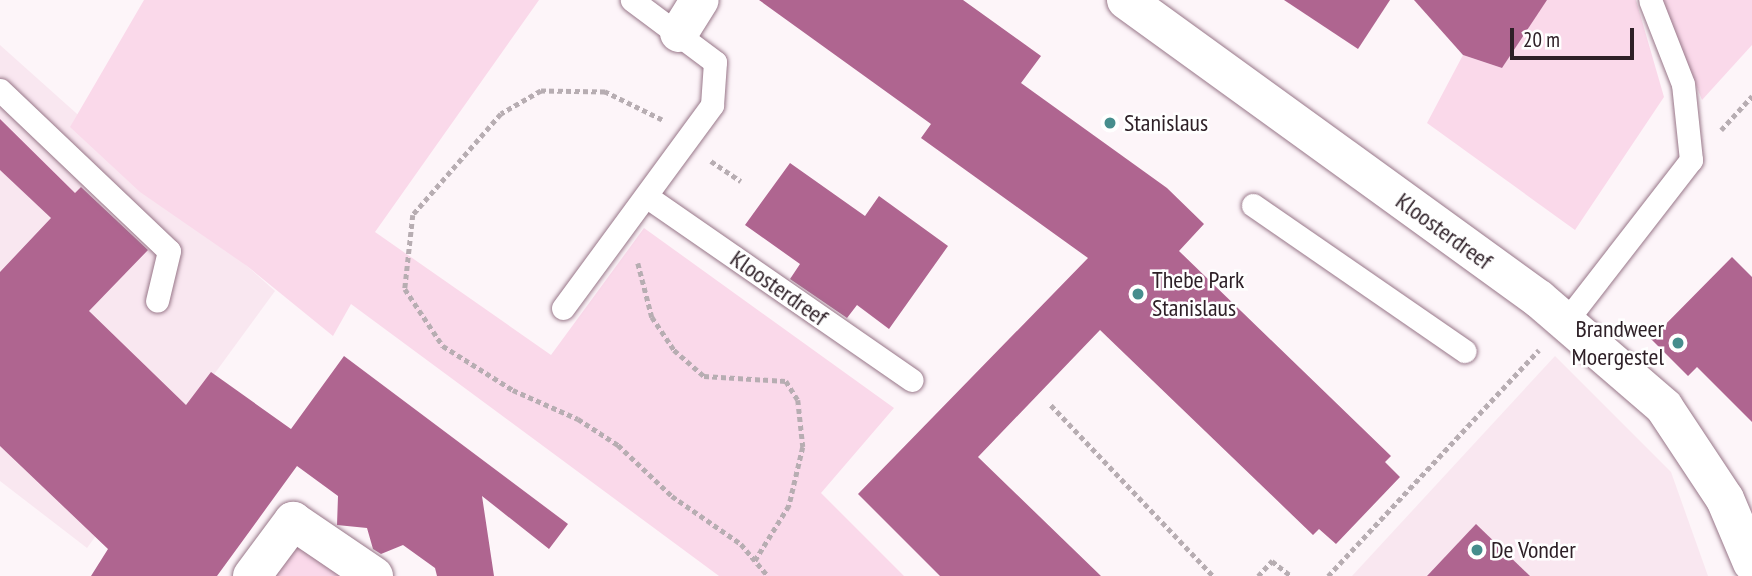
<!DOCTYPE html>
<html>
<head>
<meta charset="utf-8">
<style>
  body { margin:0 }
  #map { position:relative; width:1752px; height:576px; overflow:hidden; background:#fdf5f9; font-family:"PT Sans Narrow",sans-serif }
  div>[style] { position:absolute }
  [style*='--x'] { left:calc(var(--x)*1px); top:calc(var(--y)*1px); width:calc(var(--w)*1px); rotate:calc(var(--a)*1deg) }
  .built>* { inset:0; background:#f9e7f0 }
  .green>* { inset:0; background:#fad9ea }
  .building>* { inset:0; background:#af6590 }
  .path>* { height:4.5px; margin-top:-2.25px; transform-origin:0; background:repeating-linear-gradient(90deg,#b7adb2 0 5px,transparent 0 8.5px) }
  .roads { filter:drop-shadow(0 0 2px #987789) drop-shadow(0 0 2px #987789) }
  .lane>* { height:23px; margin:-11.5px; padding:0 11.5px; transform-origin:11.5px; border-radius:11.5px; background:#fff }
  .street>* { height:38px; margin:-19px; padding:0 19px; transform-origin:19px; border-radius:19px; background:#fff }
  .dots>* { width:19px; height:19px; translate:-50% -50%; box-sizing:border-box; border:4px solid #fff; border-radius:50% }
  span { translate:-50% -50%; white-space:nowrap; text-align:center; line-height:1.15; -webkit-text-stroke:5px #fff; paint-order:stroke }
  .poi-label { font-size:24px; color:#2e2027 }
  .left { translate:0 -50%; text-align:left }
  .right { translate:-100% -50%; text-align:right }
  .street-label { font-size:24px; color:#2e2027 }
  .scale { position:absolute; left:1510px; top:28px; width:124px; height:32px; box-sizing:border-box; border:4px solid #2e2027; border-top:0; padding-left:9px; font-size:21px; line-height:24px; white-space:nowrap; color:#2e2027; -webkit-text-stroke:5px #fff; paint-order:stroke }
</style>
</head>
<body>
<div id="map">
  <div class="built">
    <i style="clip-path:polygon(0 45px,275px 291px,87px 548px,0 481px)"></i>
    <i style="clip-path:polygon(1555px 356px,1671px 472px,1708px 576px,1352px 576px)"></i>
  </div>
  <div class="green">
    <i style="clip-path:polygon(144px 0,539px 0,375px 232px,551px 355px,644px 228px,894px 408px,821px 493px,904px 576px,719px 576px,351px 304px,333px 336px,247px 266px,140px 192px,70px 127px)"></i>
    <i style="clip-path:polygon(1541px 0,1636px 0,1664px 97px,1575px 230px,1427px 123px,1463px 55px,1502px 68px,1539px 11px)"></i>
    <i style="clip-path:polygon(1662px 0,1752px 0,1752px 45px,1702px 100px)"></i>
    <i style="clip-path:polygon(289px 539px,348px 576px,262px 576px)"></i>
  </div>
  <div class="building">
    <i style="clip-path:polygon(759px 0,963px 0,1041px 56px,1021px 83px,1167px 188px,1204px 224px,1179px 251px,1391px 456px,1385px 462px,1400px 477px,1336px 544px,1319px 529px,1313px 535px,1100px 330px,978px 457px,1101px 576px,940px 576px,858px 494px,1088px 258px,921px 138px,931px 124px)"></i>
    <i style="clip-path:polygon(1284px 0,1390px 0,1358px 49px)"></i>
    <i style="clip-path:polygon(1414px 0,1547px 0,1502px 68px,1463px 55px)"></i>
    <i style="clip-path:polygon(0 119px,75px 193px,81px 187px,148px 250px,89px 311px,186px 405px,211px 372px,291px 429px,344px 356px,568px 524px,549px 549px,482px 496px,494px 576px,437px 576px,435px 568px,403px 545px,381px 554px,373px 549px,367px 528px,337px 525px,338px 496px,297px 466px,217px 576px,91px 576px,108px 549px,0 446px,0 272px,51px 218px,0 170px)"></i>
    <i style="clip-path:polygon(790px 163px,865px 216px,879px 196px,948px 246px,889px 329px,857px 305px,847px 318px,790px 279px,800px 264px,745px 225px)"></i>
    <i style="clip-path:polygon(1732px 257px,1752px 277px,1752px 422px,1697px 367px,1688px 376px,1651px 339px)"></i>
    <i style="clip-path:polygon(1476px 524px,1530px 576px,1427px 576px)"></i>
  </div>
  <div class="path">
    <i style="--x:662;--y:120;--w:64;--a:-153.8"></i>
    <i style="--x:605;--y:92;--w:64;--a:-179.1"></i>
    <i style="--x:541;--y:91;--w:46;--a:150.1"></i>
    <i style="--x:501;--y:114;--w:134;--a:131.1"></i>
    <i style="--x:413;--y:215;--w:74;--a:96.2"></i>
    <i style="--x:405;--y:289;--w:69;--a:56.3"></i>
    <i style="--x:443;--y:346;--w:83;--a:32.2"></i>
    <i style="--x:513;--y:390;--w:71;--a:24"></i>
    <i style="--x:578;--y:419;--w:48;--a:33"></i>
    <i style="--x:618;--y:445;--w:74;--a:43.4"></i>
    <i style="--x:672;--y:496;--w:84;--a:34.8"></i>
    <i style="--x:741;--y:544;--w:42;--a:49.8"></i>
    <i style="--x:1721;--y:130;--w:46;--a:-47.6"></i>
    <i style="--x:711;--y:161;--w:36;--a:34"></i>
    <i style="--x:638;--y:263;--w:56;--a:75.5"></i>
    <i style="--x:652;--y:317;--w:40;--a:56"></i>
    <i style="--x:674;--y:350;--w:40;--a:41"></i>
    <i style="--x:704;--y:376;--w:82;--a:3.5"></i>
    <i style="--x:786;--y:381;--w:22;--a:58"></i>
    <i style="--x:798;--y:400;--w:47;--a:83.9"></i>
    <i style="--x:803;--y:447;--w:61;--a:103.3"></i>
    <i style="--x:789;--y:506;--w:65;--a:121.7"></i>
    <i style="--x:1051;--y:405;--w:236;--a:46.5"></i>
    <i style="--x:1258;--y:576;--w:21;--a:-47"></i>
    <i style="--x:1272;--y:561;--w:24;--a:38"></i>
    <i style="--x:1328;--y:576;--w:309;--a:-47"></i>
  </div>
  <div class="roads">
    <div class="lane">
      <i style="--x:0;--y:90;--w:233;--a:43.6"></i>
      <i style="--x:169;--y:251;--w:51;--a:103.5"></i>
      <i style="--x:646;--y:196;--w:323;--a:34.7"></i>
      <i style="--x:1253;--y:205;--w:257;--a:34.6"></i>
      <i style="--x:563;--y:308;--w:252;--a:-53.7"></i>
      <i style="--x:712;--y:105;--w:43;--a:-86"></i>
      <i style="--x:715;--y:62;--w:104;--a:-143.2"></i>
      <i style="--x:1566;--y:321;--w:204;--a:-52.2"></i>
      <i style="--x:1691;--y:160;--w:76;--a:-96"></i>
      <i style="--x:1683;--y:84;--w:90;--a:-111.4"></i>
    </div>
    <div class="street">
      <i style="--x:1126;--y:0;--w:510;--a:35.9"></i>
      <i style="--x:1539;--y:299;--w:165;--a:40.8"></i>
      <i style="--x:1664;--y:407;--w:110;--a:56.5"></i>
      <i style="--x:1725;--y:499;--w:69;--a:67.1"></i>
      <i style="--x:679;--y:33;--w:39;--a:-58"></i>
      <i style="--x:252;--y:576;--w:69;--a:-53.3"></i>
      <i style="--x:293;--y:521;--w:98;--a:34.2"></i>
    </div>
  </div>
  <div class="dots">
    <i style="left:1110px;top:123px;background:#468d8d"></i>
    <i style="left:1138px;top:294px;background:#468d8d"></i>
    <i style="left:1678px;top:343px;background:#468d8d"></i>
    <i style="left:1477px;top:550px;background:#468d8d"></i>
  </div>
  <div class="poi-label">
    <span class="left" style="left:1124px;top:123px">Stanislaus</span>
    <span class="left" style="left:1152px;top:294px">Thebe Park<br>Stanislaus</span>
    <span class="right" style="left:1664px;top:343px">Brandweer<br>Moergestel</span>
    <span class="left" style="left:1491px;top:550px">De Vonder</span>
  </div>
  <div class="street-label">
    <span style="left:1444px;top:231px;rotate:36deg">Kloosterdreef</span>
    <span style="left:779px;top:288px;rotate:35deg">Kloosterdreef</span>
  </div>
  <div class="scale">20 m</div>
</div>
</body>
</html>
